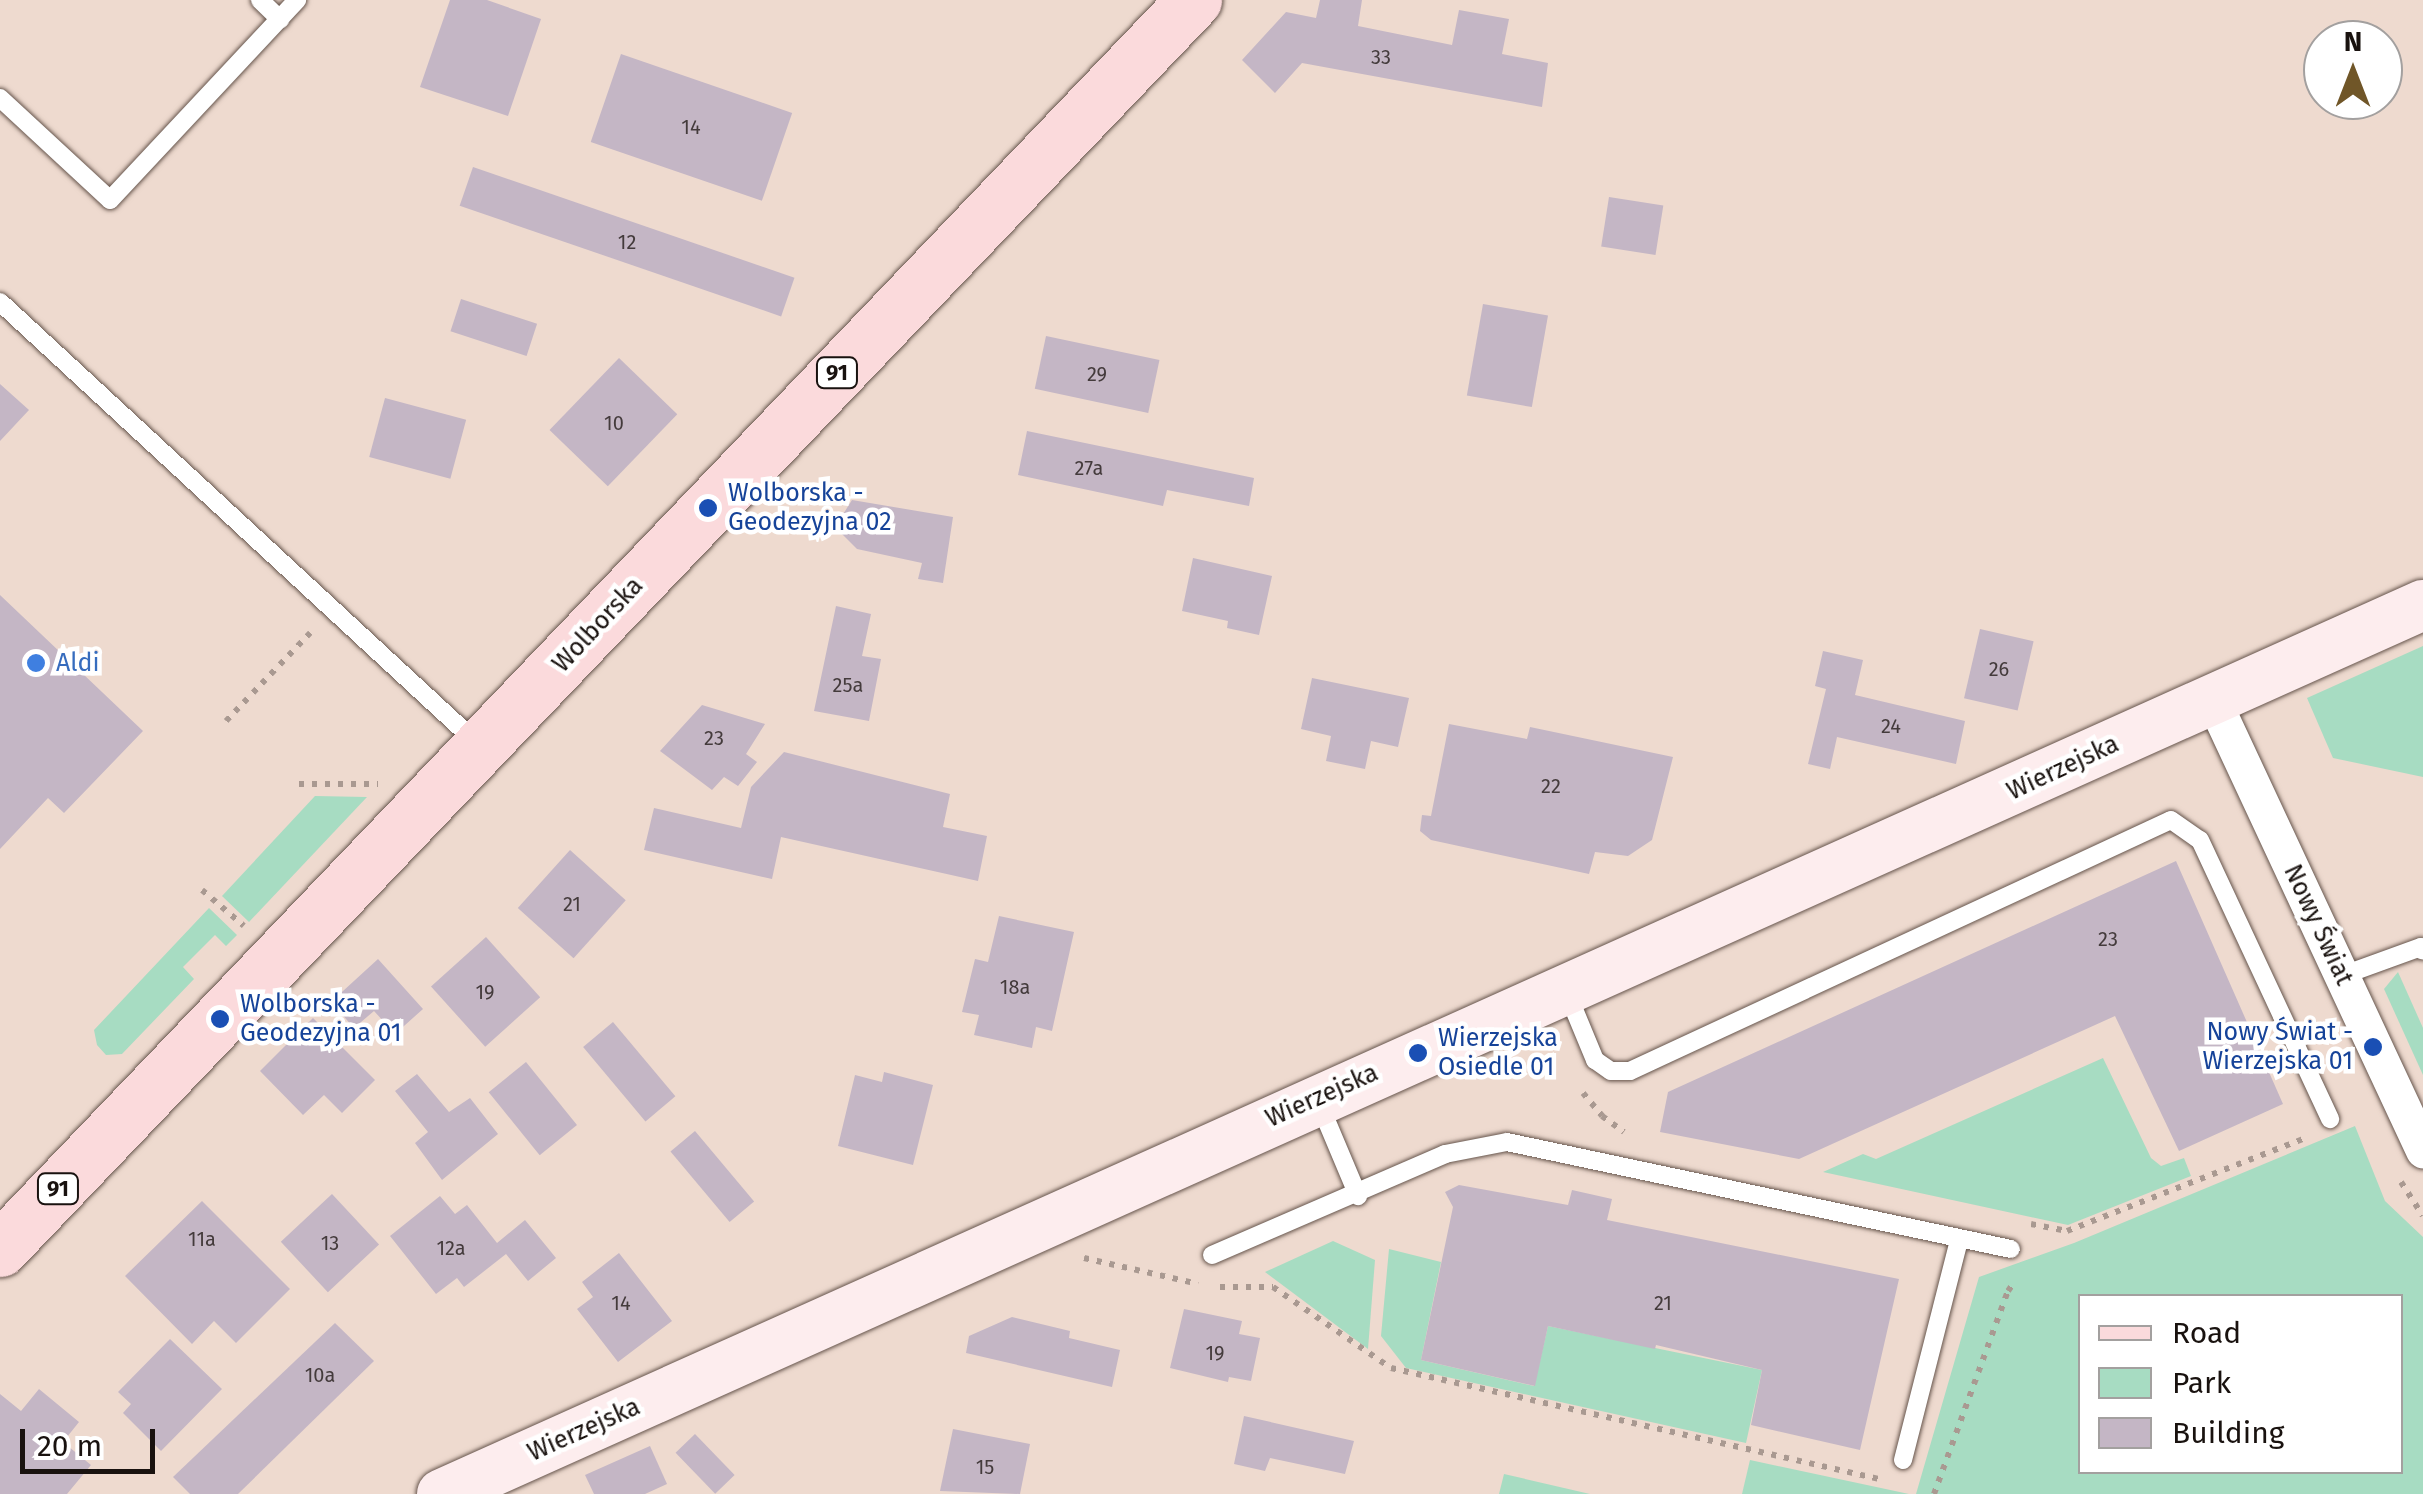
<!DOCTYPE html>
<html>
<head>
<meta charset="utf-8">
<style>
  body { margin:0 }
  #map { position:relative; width:2423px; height:1494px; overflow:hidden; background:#eedacf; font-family:"Fira Sans",sans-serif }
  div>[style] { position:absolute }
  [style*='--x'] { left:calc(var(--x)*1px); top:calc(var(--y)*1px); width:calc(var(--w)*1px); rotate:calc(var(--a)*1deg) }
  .green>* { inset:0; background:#a7dcc2 }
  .building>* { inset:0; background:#c4b6c5; transform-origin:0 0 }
  .path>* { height:6px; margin-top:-3px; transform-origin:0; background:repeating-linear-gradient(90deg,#a99991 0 5px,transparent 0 13px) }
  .roads { filter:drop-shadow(0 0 2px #66554c) drop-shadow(0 0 2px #66554c) }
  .lane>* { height:18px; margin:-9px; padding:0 9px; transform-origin:9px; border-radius:9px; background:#fff }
  .street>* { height:35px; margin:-17.5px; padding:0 17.5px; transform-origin:17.5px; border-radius:17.5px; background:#fff }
  .secondary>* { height:50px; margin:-25px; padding:0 25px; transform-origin:25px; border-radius:25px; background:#fdedee }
  .primary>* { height:55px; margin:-27.5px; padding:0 27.5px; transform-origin:27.5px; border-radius:27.5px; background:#fbdadc }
  .dots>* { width:28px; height:28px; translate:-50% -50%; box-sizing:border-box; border:5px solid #fff; border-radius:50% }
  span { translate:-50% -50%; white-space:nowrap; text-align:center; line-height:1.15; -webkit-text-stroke:9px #fff; paint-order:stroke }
  .number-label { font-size:20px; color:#443b3c }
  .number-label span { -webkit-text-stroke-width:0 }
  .shield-label span { padding:2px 8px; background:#fff; border:2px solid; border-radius:8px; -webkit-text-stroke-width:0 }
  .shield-label { font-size:22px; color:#19120f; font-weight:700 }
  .transit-label { font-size:25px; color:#164399 }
  .left { translate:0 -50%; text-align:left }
  .right { translate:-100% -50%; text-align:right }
  .street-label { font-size:25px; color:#19120f }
  .shop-label { font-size:25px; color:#366cbe }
  .legend { position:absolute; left:2078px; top:1294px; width:325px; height:180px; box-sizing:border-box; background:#fff; border:2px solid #a3a09f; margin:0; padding:12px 18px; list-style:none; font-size:30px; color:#19120f }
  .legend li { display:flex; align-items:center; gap:20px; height:50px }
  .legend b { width:50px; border:2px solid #a3a09f }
  .north { position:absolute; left:2303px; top:20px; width:100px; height:100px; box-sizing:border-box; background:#fff; border:2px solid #a3a09f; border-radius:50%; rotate:0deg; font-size:28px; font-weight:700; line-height:40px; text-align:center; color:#19120f }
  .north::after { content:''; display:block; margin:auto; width:35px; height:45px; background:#705628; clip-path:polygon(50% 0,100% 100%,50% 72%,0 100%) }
  .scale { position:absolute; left:20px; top:1429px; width:135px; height:45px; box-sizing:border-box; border:5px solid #19120f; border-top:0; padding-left:12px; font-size:30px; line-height:35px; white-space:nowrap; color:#19120f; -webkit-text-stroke:8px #fff; paint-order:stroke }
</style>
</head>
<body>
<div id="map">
  <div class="green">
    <i style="clip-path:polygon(2423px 646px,2423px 777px,2333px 758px,2307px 698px)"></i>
    <i style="clip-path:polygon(315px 796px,367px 797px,249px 922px,222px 896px)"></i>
    <i style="clip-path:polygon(209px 908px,237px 935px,226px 946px,215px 935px,183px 967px,194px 979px,122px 1054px,106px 1055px,97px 1045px,94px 1030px)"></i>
    <i style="clip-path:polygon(2398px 972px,2423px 1028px,2423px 1075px,2384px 989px)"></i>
    <i style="clip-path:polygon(2103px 1058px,2151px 1158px,2161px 1166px,2184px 1158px,2191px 1176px,2068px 1225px,1823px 1172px,1863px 1154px,1876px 1159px)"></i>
    <i style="clip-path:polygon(evenodd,2355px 1126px,2385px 1201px,2423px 1237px,2423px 1494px,1916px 1494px,1979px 1277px,2074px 1243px,2355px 1126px,2400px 1296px,2400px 1472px,2080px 1472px,2080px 1296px,2400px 1296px)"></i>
    <i style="clip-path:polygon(1333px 1241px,1375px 1260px,1368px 1349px,1265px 1272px)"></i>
    <i style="clip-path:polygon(1389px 1249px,1441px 1262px,1421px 1360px,1534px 1386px,1548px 1326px,1762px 1370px,1746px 1443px,1406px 1368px,1381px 1336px)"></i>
    <i style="clip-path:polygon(1750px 1460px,1909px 1494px,1742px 1494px)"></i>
    <i style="clip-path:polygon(1504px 1474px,1590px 1494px,1499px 1494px)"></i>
  </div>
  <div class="building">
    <i style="clip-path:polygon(450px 0,487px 0,541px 19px,508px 116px,420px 87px)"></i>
    <i style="clip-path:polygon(1320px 0,1362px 0,1358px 26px,1452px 45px,1459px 10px,1509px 19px,1502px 54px,1548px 63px,1542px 107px,1302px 63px,1275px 93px,1242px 60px,1286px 12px,1316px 18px)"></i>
    <i style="left:621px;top:54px;width:181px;height:93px;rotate:19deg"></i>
    <i style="left:473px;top:167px;width:340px;height:41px;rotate:19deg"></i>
    <i style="left:1609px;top:197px;width:55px;height:50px;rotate:9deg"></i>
    <i style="left:461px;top:299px;width:80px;height:34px;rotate:18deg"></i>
    <i style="left:1483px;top:304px;width:66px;height:93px;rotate:10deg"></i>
    <i style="left:1046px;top:336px;width:116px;height:54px;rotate:12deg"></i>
    <i style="left:619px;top:358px;width:81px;height:100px;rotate:44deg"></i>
    <i style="clip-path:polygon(0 384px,29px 410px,0 441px)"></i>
    <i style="left:385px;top:398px;width:84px;height:61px;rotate:15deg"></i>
    <i style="clip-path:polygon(1027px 431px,1254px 478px,1249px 506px,1167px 490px,1163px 506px,1018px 475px)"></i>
    <i style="clip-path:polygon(852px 500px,953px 517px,943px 583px,918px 579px,922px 563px,857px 549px,835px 527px)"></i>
    <i style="clip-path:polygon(1193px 558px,1272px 576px,1259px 635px,1227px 628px,1228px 621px,1182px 611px)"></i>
    <i style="clip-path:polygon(0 595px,143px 731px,64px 813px,48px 798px,0 849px)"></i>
    <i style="clip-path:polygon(836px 606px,871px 614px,862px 656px,881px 659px,869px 721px,814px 711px)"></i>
    <i style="left:1980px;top:629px;width:55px;height:71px;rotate:13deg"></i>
    <i style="clip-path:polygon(1823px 651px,1863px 660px,1855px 695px,1965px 721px,1956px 764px,1837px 737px,1830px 769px,1808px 764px,1826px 689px,1815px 686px)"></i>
    <i style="clip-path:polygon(1312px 678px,1409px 698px,1398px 747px,1371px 741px,1365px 769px,1326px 761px,1331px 736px,1301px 729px)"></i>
    <i style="clip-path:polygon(702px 705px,765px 724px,746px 754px,757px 762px,738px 786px,724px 777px,712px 790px,660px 751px)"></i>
    <i style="clip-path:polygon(1449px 724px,1527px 739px,1530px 727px,1673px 757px,1652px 840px,1628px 856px,1595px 852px,1589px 874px,1431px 840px,1420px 831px,1422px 815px,1431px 816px)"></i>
    <i style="clip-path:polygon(784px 752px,950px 794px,943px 827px,987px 836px,978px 881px,781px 837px,772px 879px,644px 850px,654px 808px,741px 828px,751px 787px)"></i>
    <i style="left:570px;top:850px;width:75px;height:78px;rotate:42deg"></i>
    <i style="clip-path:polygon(2176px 861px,2283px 1104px,2179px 1151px,2115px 1016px,1799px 1159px,1660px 1132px,1668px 1092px)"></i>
    <i style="clip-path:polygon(999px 916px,1074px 932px,1052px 1031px,1036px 1027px,1032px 1048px,974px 1035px,979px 1015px,962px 1012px,975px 959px,988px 962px)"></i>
    <i style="left:486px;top:937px;width:81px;height:74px;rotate:48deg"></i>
    <i style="clip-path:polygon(378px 959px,423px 1009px,395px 1034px,374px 1011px,354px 1028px,331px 1002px)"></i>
    <i style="clip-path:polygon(313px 1018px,375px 1080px,342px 1113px,324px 1095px,303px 1115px,260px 1071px)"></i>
    <i style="left:613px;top:1022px;width:97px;height:39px;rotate:50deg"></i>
    <i style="left:526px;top:1062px;width:81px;height:48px;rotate:51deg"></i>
    <i style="clip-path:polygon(884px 1072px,933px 1085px,913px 1165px,838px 1146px,855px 1075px,882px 1082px)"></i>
    <i style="clip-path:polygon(417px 1074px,449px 1112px,470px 1098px,498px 1134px,442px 1180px,415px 1143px,428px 1132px,395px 1091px)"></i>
    <i style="left:695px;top:1131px;width:92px;height:32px;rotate:50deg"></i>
    <i style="clip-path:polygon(1459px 1185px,1568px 1205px,1572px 1190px,1612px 1199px,1607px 1220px,1899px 1279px,1860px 1450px,1751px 1425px,1762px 1370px,1656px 1345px,1655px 1349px,1548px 1326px,1535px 1386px,1421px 1360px,1453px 1207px,1445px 1192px)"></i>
    <i style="left:332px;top:1194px;width:69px;height:70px;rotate:47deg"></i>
    <i style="clip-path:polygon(440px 1196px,455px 1214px,467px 1205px,497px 1243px,525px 1220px,556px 1258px,528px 1281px,506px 1254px,464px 1287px,457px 1278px,436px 1294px,390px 1236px)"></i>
    <i style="clip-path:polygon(202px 1201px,290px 1289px,236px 1343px,214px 1321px,192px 1344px,125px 1276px)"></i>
    <i style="clip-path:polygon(619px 1253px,672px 1321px,618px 1362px,577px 1309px,593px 1297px,582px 1282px)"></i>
    <i style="clip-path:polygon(1184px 1309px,1242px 1321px,1239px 1334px,1260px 1338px,1251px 1381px,1229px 1377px,1228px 1382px,1170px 1368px)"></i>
    <i style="clip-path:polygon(1012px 1317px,1070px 1331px,1069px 1338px,1120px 1350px,1112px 1387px,966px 1353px,969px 1336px)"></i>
    <i style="clip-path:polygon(335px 1323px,374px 1361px,238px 1494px,190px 1494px,173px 1477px)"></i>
    <i style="clip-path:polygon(170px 1339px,222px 1389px,161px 1451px,123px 1413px,131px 1404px,118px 1392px)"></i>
    <i style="clip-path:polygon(39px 1389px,79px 1422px,63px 1442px,91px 1465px,67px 1494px,0 1494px,0 1394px,21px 1411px)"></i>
    <i style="clip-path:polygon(1244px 1416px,1354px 1441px,1345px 1474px,1270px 1458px,1265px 1471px,1234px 1464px)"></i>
    <i style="clip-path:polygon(953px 1429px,1030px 1444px,1020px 1494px,940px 1491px)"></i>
    <i style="left:695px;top:1434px;width:57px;height:27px;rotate:46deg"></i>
    <i style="clip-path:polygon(650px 1446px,667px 1484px,645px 1494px,594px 1494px,585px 1475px)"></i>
  </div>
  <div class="path">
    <i style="--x:226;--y:721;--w:122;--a:-46.3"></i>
    <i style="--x:299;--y:784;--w:79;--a:0"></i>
    <i style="--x:202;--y:890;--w:55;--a:40.6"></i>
    <i style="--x:1583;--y:1093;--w:30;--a:50"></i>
    <i style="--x:1602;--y:1116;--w:27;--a:36"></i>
    <i style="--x:2401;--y:1182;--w:40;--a:57.1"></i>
    <i style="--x:2031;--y:1224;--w:37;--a:11"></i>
    <i style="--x:2067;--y:1231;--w:256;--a:-21.3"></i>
    <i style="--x:1084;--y:1258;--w:117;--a:12.8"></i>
    <i style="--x:1220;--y:1287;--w:53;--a:0"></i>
    <i style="--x:1273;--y:1287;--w:143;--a:34.5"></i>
    <i style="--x:1391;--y:1368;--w:500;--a:12.81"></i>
    <i style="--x:1934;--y:1494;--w:216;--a:-70"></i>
    <i style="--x:2008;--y:1291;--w:12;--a:-55"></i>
  </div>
  <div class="roads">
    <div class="lane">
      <i style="--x:260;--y:0;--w:28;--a:44"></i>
      <i style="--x:0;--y:98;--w:150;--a:42.8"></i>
      <i style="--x:110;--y:200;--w:274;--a:-46.9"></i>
      <i style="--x:0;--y:302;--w:650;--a:42.75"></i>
      <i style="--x:2341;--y:976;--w:85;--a:-19.9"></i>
      <i style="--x:2421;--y:947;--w:4;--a:63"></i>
      <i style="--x:1566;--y:990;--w:76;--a:67.5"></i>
      <i style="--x:1595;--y:1060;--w:19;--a:35"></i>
      <i style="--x:1611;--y:1071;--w:19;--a:0"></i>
      <i style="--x:1630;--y:1071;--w:596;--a:-24.89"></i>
      <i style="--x:2171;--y:820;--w:35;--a:35"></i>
      <i style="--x:2200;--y:840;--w:308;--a:65"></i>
      <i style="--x:1319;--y:1103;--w:101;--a:67.2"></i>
      <i style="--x:1212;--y:1255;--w:254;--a:-23.4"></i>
      <i style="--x:1445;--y:1154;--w:63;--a:-11"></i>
      <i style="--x:1507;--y:1142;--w:515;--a:11.99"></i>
      <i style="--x:1903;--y:1460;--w:226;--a:-75.7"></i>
    </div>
    <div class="street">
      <i style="--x:2213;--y:700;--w:497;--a:65"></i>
    </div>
    <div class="secondary">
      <i style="--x:442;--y:1494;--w:2171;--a:-24.17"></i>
    </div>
    <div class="primary">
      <i style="--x:0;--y:1249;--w:1728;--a:-46.29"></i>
    </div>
  </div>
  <div class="dots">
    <i style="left:708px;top:508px;background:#1a4fb4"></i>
    <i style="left:36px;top:663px;background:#3f7fe0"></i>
    <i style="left:220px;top:1019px;background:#1a4fb4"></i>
    <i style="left:2373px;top:1047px;background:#1a4fb4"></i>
    <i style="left:1418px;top:1053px;background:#1a4fb4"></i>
  </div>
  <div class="number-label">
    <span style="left:1381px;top:57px">33</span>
    <span style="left:691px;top:127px">14</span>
    <span style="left:627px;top:242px">12</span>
    <span style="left:1097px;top:374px">29</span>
    <span style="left:614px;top:423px">10</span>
    <span style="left:1089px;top:468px">27a</span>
    <span style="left:1999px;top:669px">26</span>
    <span style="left:848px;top:685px">25a</span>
    <span style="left:1891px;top:726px">24</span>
    <span style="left:714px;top:738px">23</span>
    <span style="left:1551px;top:786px">22</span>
    <span style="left:572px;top:904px">21</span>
    <span style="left:2108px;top:939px">23</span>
    <span style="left:1015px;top:987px">18a</span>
    <span style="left:485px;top:992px">19</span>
    <span style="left:202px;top:1239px">11a</span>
    <span style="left:330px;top:1243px">13</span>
    <span style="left:451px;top:1248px">12a</span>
    <span style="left:621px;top:1303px">14</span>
    <span style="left:1663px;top:1303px">21</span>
    <span style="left:1215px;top:1353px">19</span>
    <span style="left:320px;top:1375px">10a</span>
    <span style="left:985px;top:1467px">15</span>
  </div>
  <div class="shield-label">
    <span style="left:837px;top:373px">91</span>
    <span style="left:58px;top:1189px">91</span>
  </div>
  <div class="transit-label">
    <span class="left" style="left:728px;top:508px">Wolborska -<br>Geodezyjna 02</span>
    <span class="left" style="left:240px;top:1019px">Wolborska -<br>Geodezyjna 01</span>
    <span class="right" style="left:2353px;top:1047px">Nowy Świat -<br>Wierzejska 01</span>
    <span class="left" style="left:1438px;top:1053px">Wierzejska<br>Osiedle 01</span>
  </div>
  <div class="street-label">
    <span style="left:598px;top:625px;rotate:-47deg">Wolborska</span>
    <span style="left:2063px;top:768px;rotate:-25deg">Wierzejska</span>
    <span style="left:2318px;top:925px;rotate:65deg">Nowy Świat</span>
    <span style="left:1322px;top:1096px;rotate:-24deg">Wierzejska</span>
    <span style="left:584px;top:1430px;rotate:-24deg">Wierzejska</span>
  </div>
  <div class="shop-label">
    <span class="left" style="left:56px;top:663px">Aldi</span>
  </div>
  <ul class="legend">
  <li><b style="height:12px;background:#fbdadc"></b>Road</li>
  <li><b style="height:28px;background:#a7dcc2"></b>Park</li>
  <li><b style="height:28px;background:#c4b6c5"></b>Building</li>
  </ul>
  <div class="north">N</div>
  <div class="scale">20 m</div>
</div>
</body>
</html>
